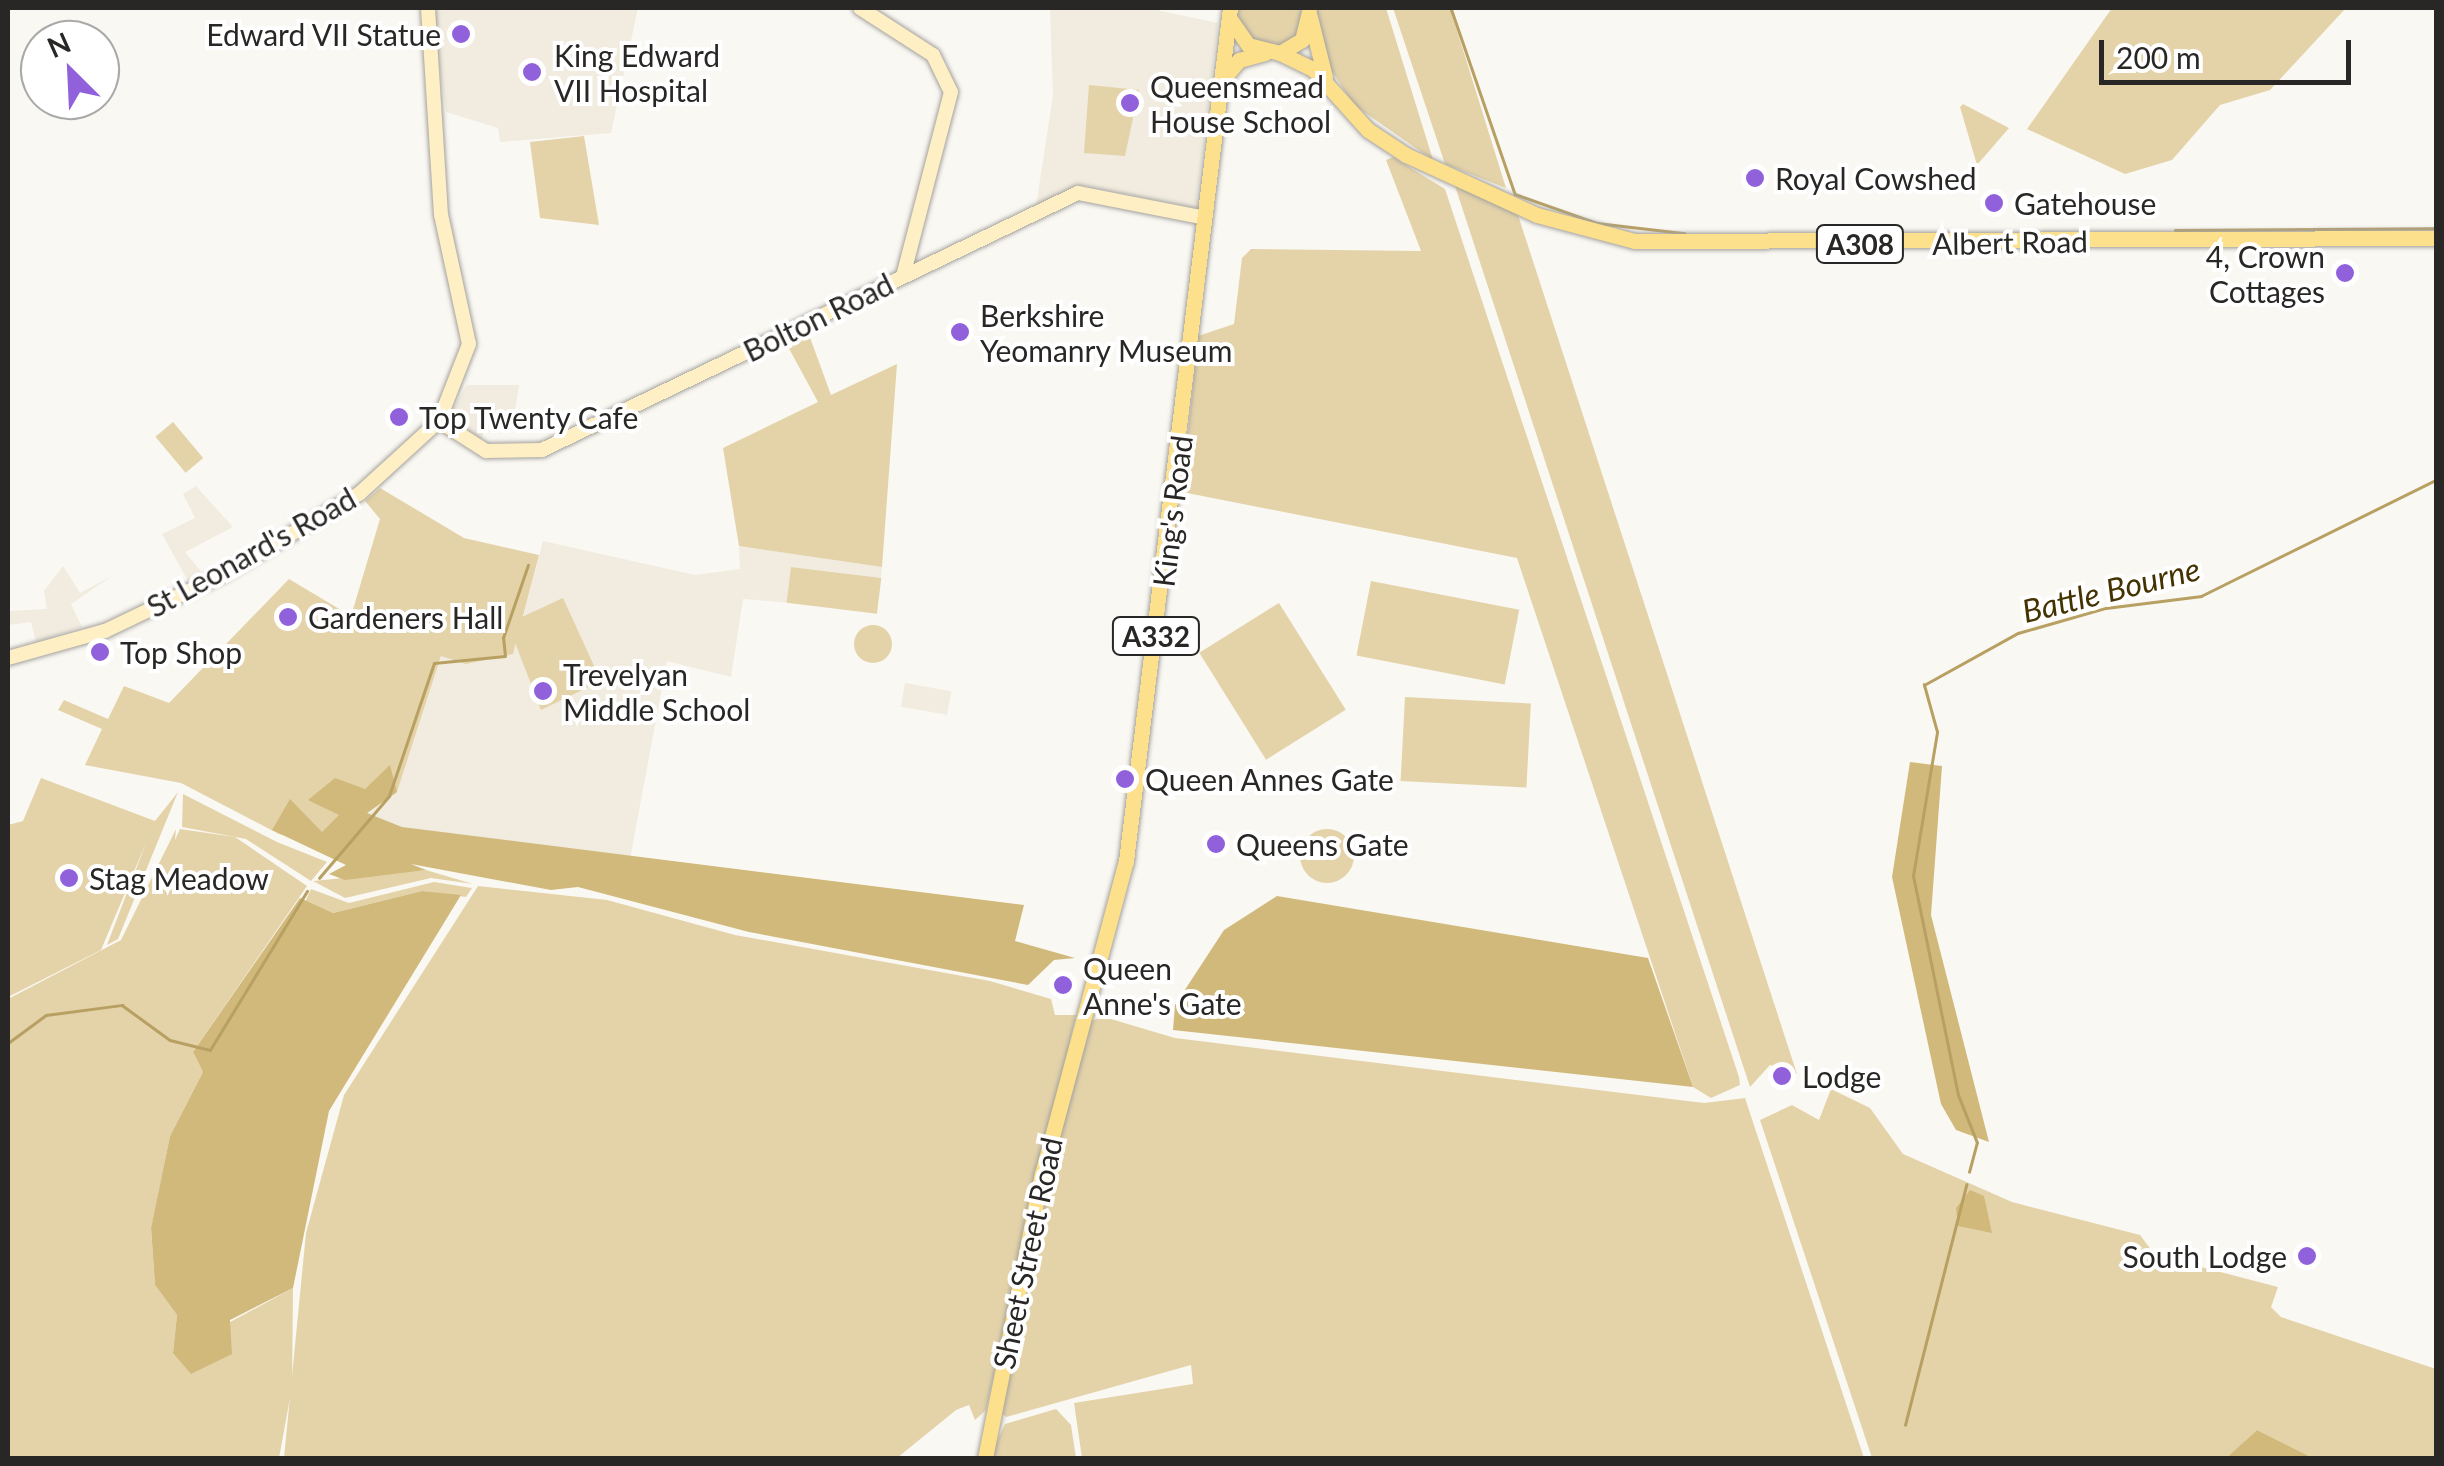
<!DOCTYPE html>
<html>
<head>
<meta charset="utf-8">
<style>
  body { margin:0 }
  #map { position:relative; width:2444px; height:1466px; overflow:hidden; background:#faf8f3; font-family:Lato,sans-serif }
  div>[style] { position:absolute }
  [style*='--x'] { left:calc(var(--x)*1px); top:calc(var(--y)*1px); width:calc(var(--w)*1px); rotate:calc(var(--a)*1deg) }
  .built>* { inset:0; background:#f1ecdf; transform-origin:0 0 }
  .green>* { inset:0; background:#e4d3a9; transform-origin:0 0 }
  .round { border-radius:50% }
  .forest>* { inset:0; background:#d1b97b }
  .stream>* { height:2.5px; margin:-1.25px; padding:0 1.25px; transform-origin:1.25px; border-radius:1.25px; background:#b8a063 }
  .roads { filter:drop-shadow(0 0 2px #a4a29e) drop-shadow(0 0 2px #a4a29e) }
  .secondary>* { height:14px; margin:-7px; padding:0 7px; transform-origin:7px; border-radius:7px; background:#feefc5 }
  .primary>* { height:15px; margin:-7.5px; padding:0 7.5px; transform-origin:7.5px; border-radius:7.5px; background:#fde08b }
  .dots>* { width:28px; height:28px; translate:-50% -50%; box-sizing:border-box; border:5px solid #fff; border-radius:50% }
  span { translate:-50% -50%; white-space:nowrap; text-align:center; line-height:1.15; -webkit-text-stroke:8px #fff; paint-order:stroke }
  .shield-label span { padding:2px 8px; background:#fff; border:2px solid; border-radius:8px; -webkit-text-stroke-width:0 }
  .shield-label { font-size:28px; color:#282725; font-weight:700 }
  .poi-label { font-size:30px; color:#282725 }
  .right { translate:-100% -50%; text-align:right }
  .left { translate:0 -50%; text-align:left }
  .street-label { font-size:30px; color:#282725 }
  .water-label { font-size:32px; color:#430; font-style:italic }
  .frame { position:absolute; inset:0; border:10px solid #282725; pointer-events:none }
  .north { position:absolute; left:20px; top:20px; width:100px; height:100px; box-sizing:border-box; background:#fff; border:2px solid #a9a9a8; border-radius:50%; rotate:336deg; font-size:28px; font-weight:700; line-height:40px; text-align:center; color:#282725 }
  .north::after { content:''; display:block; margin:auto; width:35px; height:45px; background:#9061db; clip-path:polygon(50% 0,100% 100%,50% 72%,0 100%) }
  .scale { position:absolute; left:2099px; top:40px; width:252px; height:45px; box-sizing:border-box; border:5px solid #282725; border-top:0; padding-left:12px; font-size:30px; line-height:35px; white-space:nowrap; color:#282725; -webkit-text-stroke:8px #fff; paint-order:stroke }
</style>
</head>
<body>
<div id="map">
  <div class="built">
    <i style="clip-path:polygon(439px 8px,638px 8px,611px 133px,500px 142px,498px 128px,446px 112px,432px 18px)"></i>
    <i style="clip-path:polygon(1050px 8px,1147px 8px,1218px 23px,1196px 208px,1082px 185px,1036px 206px,1053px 95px)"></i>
    <i style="clip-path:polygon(467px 385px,519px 385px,515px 411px,490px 415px,481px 440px,448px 417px)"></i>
    <i style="clip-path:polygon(196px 486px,233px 527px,185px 552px,203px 574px,188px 581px,162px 534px,195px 518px,183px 494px)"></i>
    <i style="clip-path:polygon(543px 541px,695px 575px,740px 569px,739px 546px,882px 567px,881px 578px,791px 567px,790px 603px,743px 599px,731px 677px,667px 661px,630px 859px,402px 827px,367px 813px,397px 792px,441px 656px,514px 651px)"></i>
    <i style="clip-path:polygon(63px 566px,80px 593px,112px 576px,71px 604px,82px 627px,36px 642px,31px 622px,8px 625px,8px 611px,47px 609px,44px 591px)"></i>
    <i style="left:905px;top:683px;width:47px;height:24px;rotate:10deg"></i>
  </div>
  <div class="green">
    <i style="clip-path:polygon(1235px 8px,1301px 8px,1304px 31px,1283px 46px,1242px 38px)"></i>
    <i style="clip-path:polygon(1313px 8px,1386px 8px,1433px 160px,1354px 105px,1326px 62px)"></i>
    <i style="clip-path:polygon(1393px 8px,1450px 8px,1506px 188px,1445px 164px)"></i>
    <i style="clip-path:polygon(2112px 8px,2346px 8px,2270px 90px,2220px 105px,2172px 160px,2125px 174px,2027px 129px)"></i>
    <i style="clip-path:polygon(1089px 85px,1139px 90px,1125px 156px,1084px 153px)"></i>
    <i style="clip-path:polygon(1963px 104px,2009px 128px,1977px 165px,1960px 107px)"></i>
    <i style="clip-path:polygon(584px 136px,599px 225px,540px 218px,530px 142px)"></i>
    <i style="clip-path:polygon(1393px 157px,1445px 189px,1739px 1077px,1740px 1085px,1711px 1098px,1693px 1087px,1517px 558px,1182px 492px,1198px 336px,1234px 324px,1242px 258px,1251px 249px,1421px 251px,1386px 160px)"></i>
    <i style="clip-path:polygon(1455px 186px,1518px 215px,1797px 1074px,1770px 1065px,1750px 1087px)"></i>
    <i style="clip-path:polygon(808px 332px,831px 395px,897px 364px,882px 567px,739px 546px,723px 448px,818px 402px,786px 343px)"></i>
    <i style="left:173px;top:422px;width:47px;height:23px;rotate:50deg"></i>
    <i style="clip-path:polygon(380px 488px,464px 538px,539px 555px,513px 654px,466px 664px,441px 656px,397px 792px,368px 812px,350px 854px,279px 834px,181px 783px,85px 765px,102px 729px,58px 710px,64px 700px,108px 719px,124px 686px,169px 703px,289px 579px,351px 616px,380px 519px,365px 501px)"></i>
    <i style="left:791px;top:567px;width:91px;height:36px;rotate:7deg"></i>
    <i style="left:1371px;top:581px;width:151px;height:76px;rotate:11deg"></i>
    <i style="clip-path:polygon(563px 598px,601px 681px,541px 710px,514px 640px,522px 617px)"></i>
    <i style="left:1279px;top:603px;width:126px;height:94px;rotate:58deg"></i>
    <i class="round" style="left:854px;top:625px;width:38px;height:38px"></i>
    <i style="left:1405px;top:697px;width:126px;height:84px;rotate:3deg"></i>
    <i style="clip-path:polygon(41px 778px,155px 821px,178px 792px,118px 939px,107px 945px,146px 843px,101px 950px,8px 997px,8px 825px,23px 821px)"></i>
    <i style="clip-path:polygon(183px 794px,277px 842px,327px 862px,311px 881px,246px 839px,182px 827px)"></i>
    <i style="clip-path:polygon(176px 829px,175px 840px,180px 829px,235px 837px,307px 886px,193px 1052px,203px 1072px,170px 1136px,151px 1229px,155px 1285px,177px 1315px,173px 1353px,293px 1288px,292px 1387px,279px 1458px,8px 1458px,8px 999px,121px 940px)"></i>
    <i class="round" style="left:1300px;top:829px;width:54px;height:54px"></i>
    <i style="clip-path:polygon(426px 870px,473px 884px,431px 878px,345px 898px,313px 881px)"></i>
    <i style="clip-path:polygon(434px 882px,472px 888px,466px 897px,422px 891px,333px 913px,305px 902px,311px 889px,349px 903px)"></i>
    <i style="clip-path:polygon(478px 886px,607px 900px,735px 935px,990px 981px,1051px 999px,1055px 1015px,1076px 1015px,986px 1410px,975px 1420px,969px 1405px,956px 1410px,897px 1458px,284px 1458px,306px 1233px,344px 1095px)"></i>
    <i style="clip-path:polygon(1104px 1017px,1175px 1038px,1704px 1103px,1745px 1098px,1864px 1458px,1082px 1458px,1074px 1403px,1193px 1384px,1191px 1365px,1006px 1417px,999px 1411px,1049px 1167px,1090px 1021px)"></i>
    <i style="clip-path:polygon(1831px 1089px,1870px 1108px,1903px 1154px,2012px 1202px,2140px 1235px,2155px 1255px,2278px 1287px,2271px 1307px,2281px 1317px,2436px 1369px,2434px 1458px,2313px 1458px,2257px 1430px,2226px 1458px,1872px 1458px,1760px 1120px,1792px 1105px,1819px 1120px)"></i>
    <i style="clip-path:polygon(1056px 1409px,1071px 1425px,1076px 1458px,989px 1458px,1005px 1424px)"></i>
  </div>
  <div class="forest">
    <i style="clip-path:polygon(1910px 762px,1942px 766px,1931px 915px,1989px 1142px,1956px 1130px,1941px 1104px,1892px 877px)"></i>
    <i style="clip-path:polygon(390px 765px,397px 792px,367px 813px,402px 827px,1024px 905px,1015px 941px,1075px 958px,1054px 960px,1028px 985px,749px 932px,578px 887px,551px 890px,411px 864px,426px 870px,345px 880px,329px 874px,346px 865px,272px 830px,290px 799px,322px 832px,339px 815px,308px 800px,335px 778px,365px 789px)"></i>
    <i style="clip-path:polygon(422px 891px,461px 895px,329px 1111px,293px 1288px,230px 1320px,232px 1354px,191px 1374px,173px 1353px,177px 1315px,155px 1285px,151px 1228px,170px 1136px,203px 1072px,193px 1052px,300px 898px,333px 913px)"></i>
    <i style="clip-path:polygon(1277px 896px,1648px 958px,1693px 1087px,1173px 1030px,1175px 1005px,1224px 930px)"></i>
    <i style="clip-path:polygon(1970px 1190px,1984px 1196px,1992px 1233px,1958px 1226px,1956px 1208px)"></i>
    <i style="clip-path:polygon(2257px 1430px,2313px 1458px,2226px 1458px)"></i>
  </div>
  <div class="stream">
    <i style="--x:1451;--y:8;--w:197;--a:71"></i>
    <i style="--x:1515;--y:194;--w:87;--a:19.5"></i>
    <i style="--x:1597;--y:223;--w:88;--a:6.6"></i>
    <i style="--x:2175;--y:230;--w:261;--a:-0.4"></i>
    <i style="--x:1832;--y:233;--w:24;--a:-2"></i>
    <i style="--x:319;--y:878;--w:108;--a:-49.5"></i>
    <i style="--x:389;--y:796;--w:140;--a:-71.3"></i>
    <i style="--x:434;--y:663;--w:71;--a:-5.6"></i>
    <i style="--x:505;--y:656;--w:18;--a:-96"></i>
    <i style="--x:503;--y:638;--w:77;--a:-71.1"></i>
    <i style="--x:8;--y:1043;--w:47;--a:-36.4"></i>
    <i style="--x:46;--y:1015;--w:77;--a:-7.5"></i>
    <i style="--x:122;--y:1005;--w:59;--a:36.1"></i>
    <i style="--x:170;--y:1040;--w:41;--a:14"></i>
    <i style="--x:210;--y:1050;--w:186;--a:-58.6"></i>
    <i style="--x:1969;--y:1172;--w:30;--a:-75"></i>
    <i style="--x:1977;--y:1143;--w:52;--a:-111.6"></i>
    <i style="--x:1958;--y:1095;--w:224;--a:-101.6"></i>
    <i style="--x:1913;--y:876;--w:146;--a:-80.5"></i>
    <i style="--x:1937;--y:732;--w:49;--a:-105.5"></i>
    <i style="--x:1924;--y:685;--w:107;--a:-29"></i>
    <i style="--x:2018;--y:633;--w:91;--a:-15.9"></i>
    <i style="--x:2106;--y:608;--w:96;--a:-7.2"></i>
    <i style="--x:2201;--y:596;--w:262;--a:-26.3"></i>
    <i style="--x:1905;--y:1425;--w:248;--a:-75.7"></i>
  </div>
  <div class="roads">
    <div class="secondary">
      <i style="--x:860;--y:8;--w:87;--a:32.8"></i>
      <i style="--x:933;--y:55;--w:41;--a:64.1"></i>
      <i style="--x:951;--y:92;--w:190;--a:104.6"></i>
      <i style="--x:439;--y:421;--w:56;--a:32.6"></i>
      <i style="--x:486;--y:451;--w:56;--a:-1"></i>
      <i style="--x:542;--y:450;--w:594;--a:-25.62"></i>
      <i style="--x:1078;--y:193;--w:129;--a:11.1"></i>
      <i style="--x:8;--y:658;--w:101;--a:-15.6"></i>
      <i style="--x:105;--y:631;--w:132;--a:-25.6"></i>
      <i style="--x:224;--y:574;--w:157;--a:-30.7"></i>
      <i style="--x:359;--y:494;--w:108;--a:-42.4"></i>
      <i style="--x:439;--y:421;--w:83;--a:-68.7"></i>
      <i style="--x:469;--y:344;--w:132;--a:-102.2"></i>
      <i style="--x:441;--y:215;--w:207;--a:-93.6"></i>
    </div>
    <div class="primary">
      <i style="--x:1310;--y:17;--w:62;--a:76"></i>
      <i style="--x:1230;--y:19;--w:32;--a:55"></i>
      <i style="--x:1248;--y:45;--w:33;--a:14"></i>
      <i style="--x:1280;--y:53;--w:26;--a:-31"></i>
      <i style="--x:1302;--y:40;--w:29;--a:-76"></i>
      <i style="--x:1280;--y:53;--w:37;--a:26"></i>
      <i style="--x:1313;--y:69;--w:82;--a:48"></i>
      <i style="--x:1368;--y:130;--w:45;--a:33.3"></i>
      <i style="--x:1406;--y:155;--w:144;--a:24.6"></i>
      <i style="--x:1537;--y:215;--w:101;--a:14.9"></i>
      <i style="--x:1635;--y:241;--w:801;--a:-0.21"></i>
      <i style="--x:1223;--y:79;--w:25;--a:-50"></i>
      <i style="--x:1239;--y:60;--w:27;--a:-15"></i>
      <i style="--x:985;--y:1458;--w:290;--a:-78.7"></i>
      <i style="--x:1042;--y:1174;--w:324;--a:-75"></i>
      <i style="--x:1126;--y:861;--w:859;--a:-83.05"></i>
    </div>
  </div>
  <div class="dots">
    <i style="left:461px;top:34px;background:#9061db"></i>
    <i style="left:532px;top:72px;background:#9061db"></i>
    <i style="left:1130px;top:103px;background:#9061db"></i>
    <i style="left:1755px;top:178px;background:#9061db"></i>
    <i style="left:1994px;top:203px;background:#9061db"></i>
    <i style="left:2345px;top:273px;background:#9061db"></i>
    <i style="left:960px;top:332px;background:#9061db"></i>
    <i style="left:399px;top:417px;background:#9061db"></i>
    <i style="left:288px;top:617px;background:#9061db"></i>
    <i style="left:100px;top:652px;background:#9061db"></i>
    <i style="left:543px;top:691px;background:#9061db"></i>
    <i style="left:1125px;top:779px;background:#9061db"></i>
    <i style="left:1216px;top:844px;background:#9061db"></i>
    <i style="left:69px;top:878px;background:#9061db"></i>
    <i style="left:1063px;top:985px;background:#9061db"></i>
    <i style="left:1782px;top:1076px;background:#9061db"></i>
    <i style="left:2307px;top:1256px;background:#9061db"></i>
  </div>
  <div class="shield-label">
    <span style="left:1860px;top:244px">A308</span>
    <span style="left:1156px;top:636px">A332</span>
  </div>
  <div class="poi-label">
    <span class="right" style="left:441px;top:34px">Edward VII Statue</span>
    <span class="left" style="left:554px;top:72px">King Edward<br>VII Hospital</span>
    <span class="left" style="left:1150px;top:103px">Queensmead<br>House School</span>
    <span class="left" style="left:1775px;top:178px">Royal Cowshed</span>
    <span class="left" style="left:2014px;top:203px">Gatehouse</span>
    <span class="right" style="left:2325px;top:273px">4, Crown<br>Cottages</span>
    <span class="left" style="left:980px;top:332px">Berkshire<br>Yeomanry Museum</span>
    <span class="left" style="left:419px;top:417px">Top Twenty Cafe</span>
    <span class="left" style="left:308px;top:617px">Gardeners Hall</span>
    <span class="left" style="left:120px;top:652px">Top Shop</span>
    <span class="left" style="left:563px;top:691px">Trevelyan<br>Middle School</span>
    <span class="left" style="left:1145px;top:779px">Queen Annes Gate</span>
    <span class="left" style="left:1236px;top:844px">Queens Gate</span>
    <span class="left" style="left:89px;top:878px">Stag Meadow</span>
    <span class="left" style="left:1083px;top:985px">Queen<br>Anne's Gate</span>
    <span class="left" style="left:1802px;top:1076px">Lodge</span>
    <span class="right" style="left:2287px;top:1256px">South Lodge</span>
  </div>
  <div class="street-label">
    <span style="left:2010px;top:242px;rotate:-1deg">Albert Road</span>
    <span style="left:818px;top:317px;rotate:-26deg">Bolton Road</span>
    <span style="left:1172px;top:511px;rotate:-83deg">King's Road</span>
    <span style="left:251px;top:552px;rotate:-29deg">St Leonard's Road</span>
    <span style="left:1027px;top:1253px;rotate:-78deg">Sheet Street Road</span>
  </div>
  <div class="water-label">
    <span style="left:2111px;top:590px;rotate:-14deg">Battle Bourne</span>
  </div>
  <div class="frame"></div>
  <div class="north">N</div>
  <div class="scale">200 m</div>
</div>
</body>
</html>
